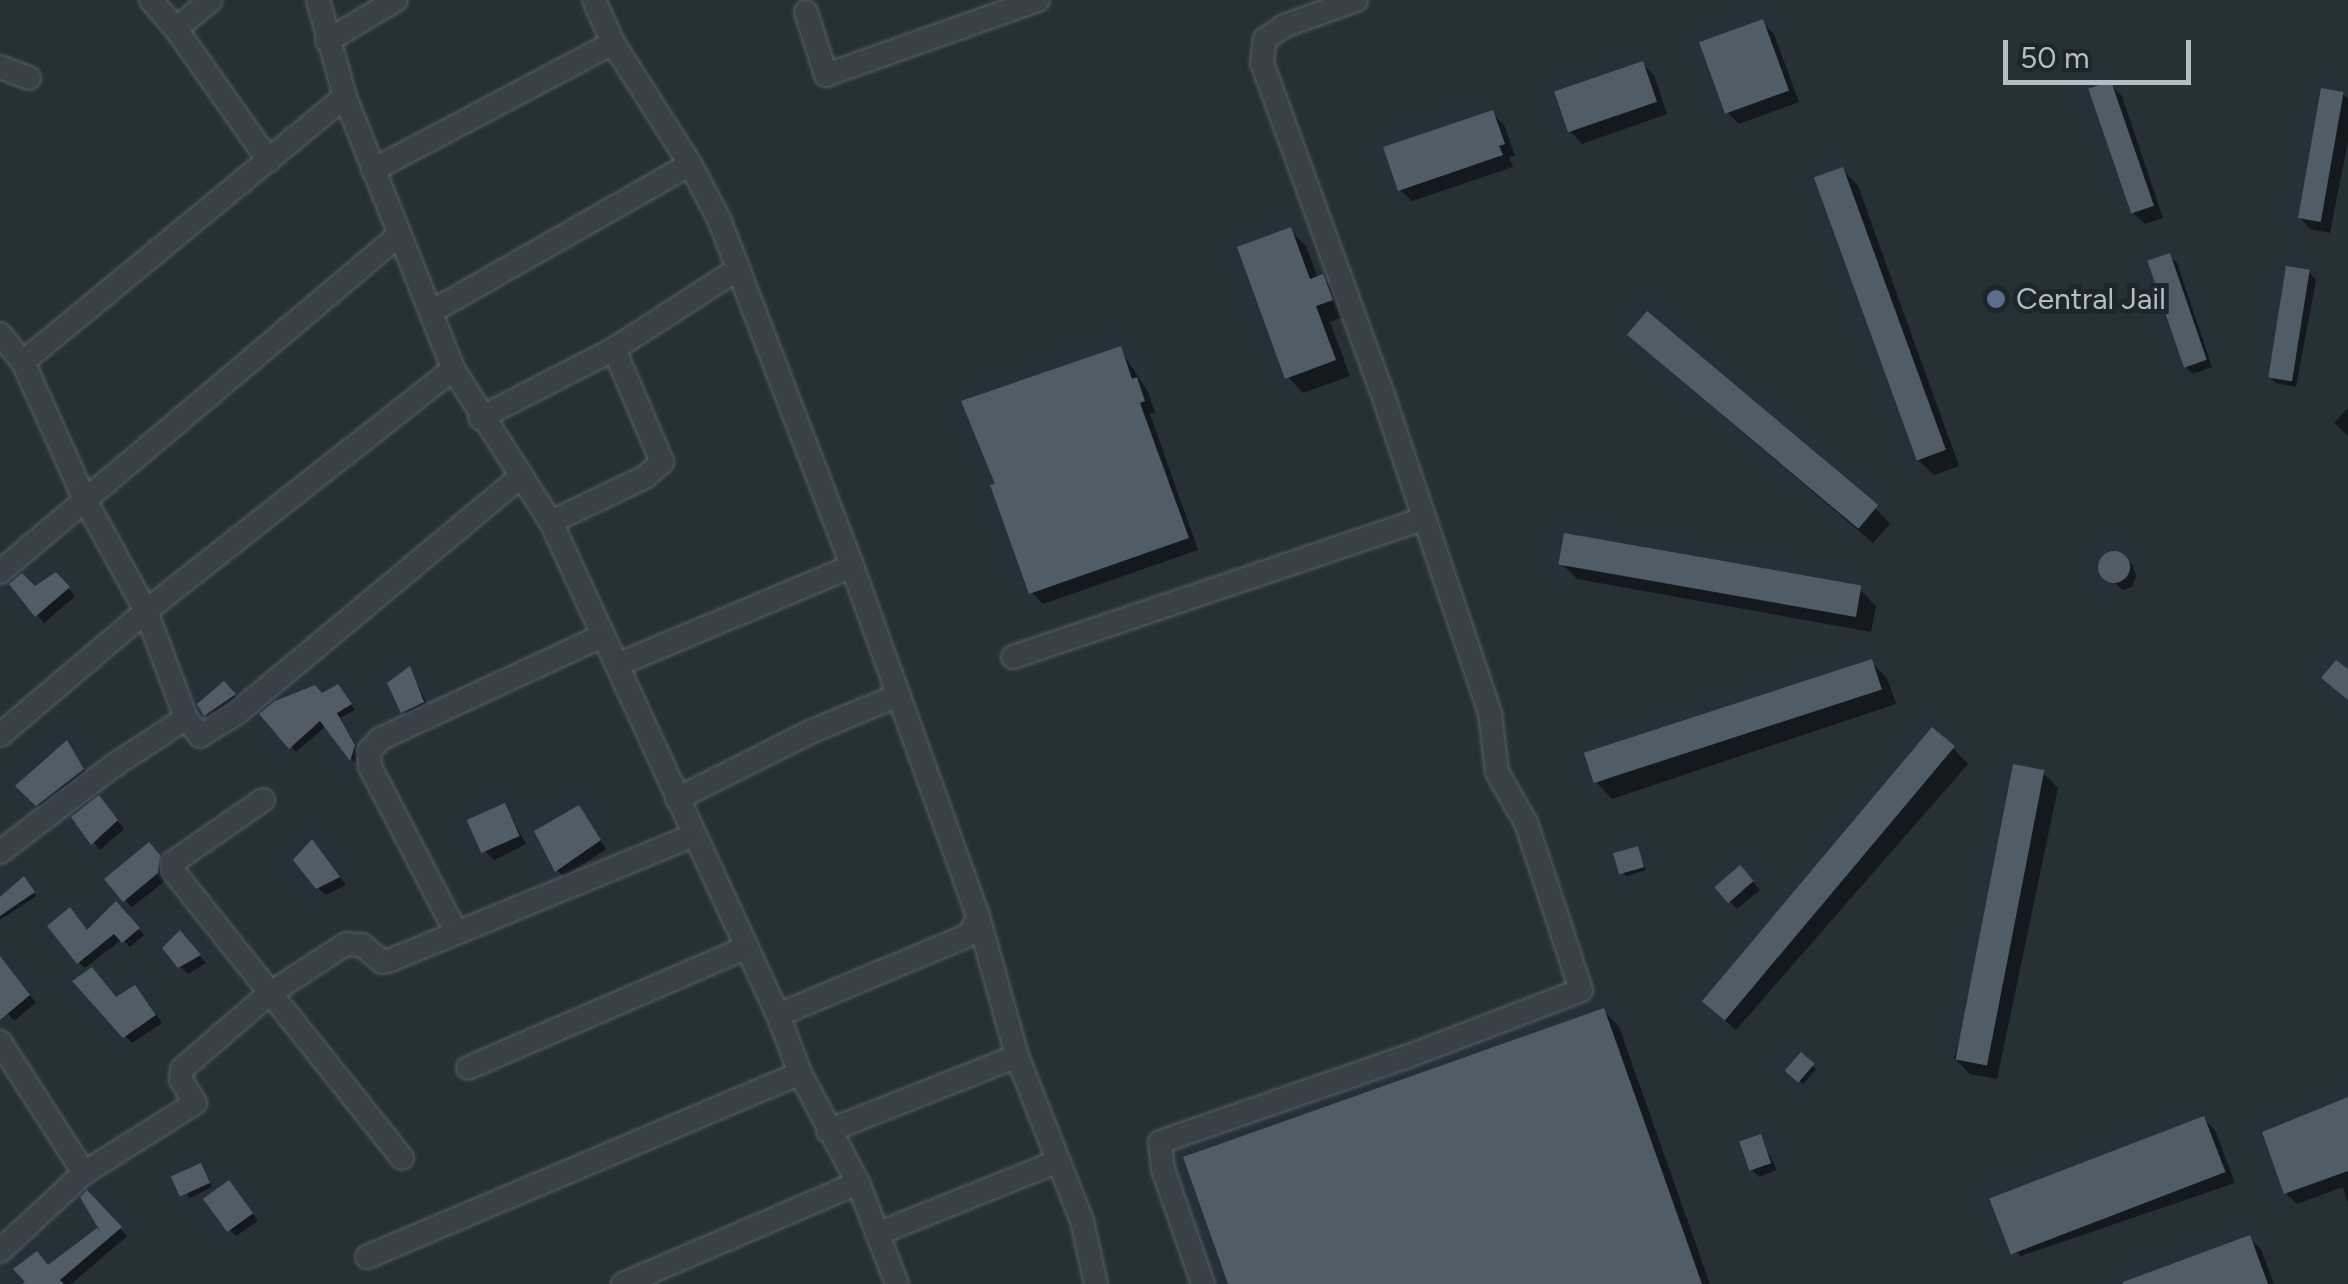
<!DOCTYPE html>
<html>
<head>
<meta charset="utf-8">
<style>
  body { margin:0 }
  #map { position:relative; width:2348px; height:1284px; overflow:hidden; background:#253037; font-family:Figtree,sans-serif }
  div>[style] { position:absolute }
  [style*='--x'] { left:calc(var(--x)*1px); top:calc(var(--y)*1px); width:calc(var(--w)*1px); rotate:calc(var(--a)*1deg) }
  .shadow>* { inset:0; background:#0007; transform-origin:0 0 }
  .building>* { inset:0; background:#505d66; transform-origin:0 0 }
  .round { border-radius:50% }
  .roads { filter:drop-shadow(0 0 2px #565f66) drop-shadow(0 0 2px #565f66) }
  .street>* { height:22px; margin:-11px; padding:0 11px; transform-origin:11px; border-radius:11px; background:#384148 }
  .dots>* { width:28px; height:28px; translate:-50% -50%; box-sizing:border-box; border:5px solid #1d262d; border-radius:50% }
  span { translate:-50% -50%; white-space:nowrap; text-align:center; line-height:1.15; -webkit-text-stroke:10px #1d262d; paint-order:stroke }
  .poi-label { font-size:30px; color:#b3bdc4 }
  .left { translate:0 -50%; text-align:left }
  .scale { position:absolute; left:2003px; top:40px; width:188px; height:45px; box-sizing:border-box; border:5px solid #b3bdc4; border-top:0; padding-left:12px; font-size:30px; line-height:35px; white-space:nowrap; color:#b3bdc4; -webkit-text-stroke:8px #1d262d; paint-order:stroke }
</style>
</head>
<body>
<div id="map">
  <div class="shadow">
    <i style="clip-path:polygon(1762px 22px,1774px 34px,1799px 102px,1739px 124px,1727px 112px)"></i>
    <i style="clip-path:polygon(1642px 64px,1654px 75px,1667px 114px,1582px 144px,1571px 132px)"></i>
    <i style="clip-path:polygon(2110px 84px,2122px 96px,2163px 218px,2145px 224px,2133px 213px)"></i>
    <i style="clip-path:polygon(2343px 94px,2348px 99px,2348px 141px,2330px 233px,2310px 229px,2299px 217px)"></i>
    <i style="clip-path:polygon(1492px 113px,1504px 125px,1515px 156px,1509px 157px,1513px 167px,1412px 201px,1400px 190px)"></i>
    <i style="clip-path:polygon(1843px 170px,1858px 186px,1959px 466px,1934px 475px,1918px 460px)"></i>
    <i style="clip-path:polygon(1290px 230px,1306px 246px,1318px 278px,1322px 277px,1338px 292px,1346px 316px,1330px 322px,1350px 376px,1303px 393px,1288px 377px)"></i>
    <i style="clip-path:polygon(2169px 256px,2177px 263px,2212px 367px,2193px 374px,2185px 367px)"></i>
    <i style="clip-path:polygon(2309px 272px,2316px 280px,2296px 387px,2276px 383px,2268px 376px)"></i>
    <i style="clip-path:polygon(1120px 349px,1148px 392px,1155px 413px,1150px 414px,1198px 550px,1043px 604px,1031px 592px,998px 485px)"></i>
    <i style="clip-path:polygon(1646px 350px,1875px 508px,1890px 524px,1873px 543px)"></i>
    <i style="clip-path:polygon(2348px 408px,2348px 436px,2334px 423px)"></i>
    <i style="clip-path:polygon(2115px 553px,2133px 565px,2136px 576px,2132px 587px,2123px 590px,2104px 575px,2104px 557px)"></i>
    <i style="clip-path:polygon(1561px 563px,1860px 590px,1876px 606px,1871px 632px,1577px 579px)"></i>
    <i style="clip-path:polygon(56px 575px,75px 596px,44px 623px,13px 584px,35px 589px)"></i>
    <i style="clip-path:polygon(1871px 662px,1887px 678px,1896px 704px,1612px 799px,1597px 783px)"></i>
    <i style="clip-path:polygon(410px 670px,430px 710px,410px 719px,403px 711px)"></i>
    <i style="clip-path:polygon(224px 684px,241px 703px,213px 722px,206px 715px)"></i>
    <i style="clip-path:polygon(343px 693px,355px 710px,340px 718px,360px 752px,355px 763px,326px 726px,296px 752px,263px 714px)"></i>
    <i style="clip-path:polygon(67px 744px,90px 777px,45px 812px,19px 786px)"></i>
    <i style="clip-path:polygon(1953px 748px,1968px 764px,1736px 1030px,1714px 1011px)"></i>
    <i style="clip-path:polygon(2043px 773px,2058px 788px,1997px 1079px,1970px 1074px,1954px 1058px)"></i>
    <i style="clip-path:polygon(106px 806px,124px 829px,100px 850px,74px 817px)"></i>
    <i style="clip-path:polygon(505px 806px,526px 844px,494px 860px,486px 852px)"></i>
    <i style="clip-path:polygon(586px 816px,606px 849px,564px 877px,557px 870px)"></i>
    <i style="clip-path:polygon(1637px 849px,1646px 870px,1626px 876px,1623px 873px)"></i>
    <i style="clip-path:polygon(319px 850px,346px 885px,326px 895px,318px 888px)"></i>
    <i style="clip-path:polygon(156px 853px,166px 865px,165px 881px,132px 907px,125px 900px)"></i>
    <i style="clip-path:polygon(1740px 868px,1760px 890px,1737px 909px,1730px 902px)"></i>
    <i style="clip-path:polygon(26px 882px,36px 896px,0 920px,0 900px)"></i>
    <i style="clip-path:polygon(116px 905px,144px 935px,130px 947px,122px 939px,85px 968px,79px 962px,88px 933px)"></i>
    <i style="clip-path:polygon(187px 941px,206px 963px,188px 974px,180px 966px)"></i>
    <i style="clip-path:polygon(0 958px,36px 1003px,14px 1021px,0 1004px)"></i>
    <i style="clip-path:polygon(76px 982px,117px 1000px,142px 995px,162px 1023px,132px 1043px)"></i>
    <i style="clip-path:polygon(1604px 1011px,1619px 1027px,1710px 1284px,1230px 1284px)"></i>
    <i style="left:1801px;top:1056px;width:20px;height:20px;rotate:41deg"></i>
    <i style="clip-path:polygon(2348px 1100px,2348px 1203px,2343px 1187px,2297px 1204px,2286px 1193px)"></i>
    <i style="clip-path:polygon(2204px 1119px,2215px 1130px,2235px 1183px,2021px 1256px,2009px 1245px)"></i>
    <i style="clip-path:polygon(1760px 1137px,1777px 1170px,1759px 1177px,1751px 1169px)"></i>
    <i style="clip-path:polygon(203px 1169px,212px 1187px,190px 1198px,187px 1195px)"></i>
    <i style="clip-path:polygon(236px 1190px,258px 1221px,236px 1236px,229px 1228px)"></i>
    <i style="clip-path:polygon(87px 1194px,127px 1236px,71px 1284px,31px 1284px,97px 1231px,108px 1240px,83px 1198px)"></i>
    <i style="clip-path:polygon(2249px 1238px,2261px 1249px,2274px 1284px,2130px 1284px)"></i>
  </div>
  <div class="building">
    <i style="left:1763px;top:19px;width:76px;height:68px;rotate:70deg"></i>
    <i style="left:1643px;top:61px;width:43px;height:94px;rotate:71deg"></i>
    <i style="left:2111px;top:81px;width:132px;height:24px;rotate:71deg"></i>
    <i style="left:2321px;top:88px;width:23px;height:132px;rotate:10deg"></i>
    <i style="clip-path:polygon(1493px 110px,1505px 144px,1499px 146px,1503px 155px,1398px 191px,1383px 147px)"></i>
    <i style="left:1843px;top:167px;width:301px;height:31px;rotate:70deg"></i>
    <i style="clip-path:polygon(1291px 227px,1310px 279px,1323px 274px,1333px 300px,1316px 306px,1336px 360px,1285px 379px,1237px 247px)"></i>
    <i style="left:2170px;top:253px;width:113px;height:24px;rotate:71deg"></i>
    <i style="left:2286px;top:266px;width:24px;height:113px;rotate:9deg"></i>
    <i style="left:1647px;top:311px;width:302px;height:31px;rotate:40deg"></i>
    <i style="clip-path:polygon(1121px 346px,1132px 379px,1137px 377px,1145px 401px,1140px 403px,1189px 538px,1029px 594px,990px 485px,995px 484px,961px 401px)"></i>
    <i style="left:1564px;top:533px;width:302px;height:32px;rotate:10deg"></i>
    <i class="round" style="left:2098px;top:551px;width:32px;height:32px"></i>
    <i style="clip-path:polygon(56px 572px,70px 587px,35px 617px,9px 584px,22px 573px,35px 586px)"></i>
    <i style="left:1872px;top:659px;width:32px;height:303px;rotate:72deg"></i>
    <i style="clip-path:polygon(2336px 660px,2348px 669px,2348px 700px,2321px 678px)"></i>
    <i style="clip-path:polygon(410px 666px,424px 702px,401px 713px,387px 683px)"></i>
    <i style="clip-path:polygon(224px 681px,236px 694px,204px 716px,197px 704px)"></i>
    <i style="clip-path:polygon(338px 684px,352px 704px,337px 713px,355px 745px,350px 761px,320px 721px,289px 749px,259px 714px,275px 701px,315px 685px,322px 693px)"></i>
    <i style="left:1932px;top:727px;width:30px;height:358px;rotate:40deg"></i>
    <i style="clip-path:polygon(67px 740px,84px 769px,36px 806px,15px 786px)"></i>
    <i style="left:2013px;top:764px;width:32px;height:301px;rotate:11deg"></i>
    <i style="clip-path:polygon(99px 795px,118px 820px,91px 845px,71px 817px)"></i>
    <i style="left:505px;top:803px;width:36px;height:42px;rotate:66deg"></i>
    <i style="clip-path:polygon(579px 805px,601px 840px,555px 872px,534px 831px)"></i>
    <i style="clip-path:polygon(312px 839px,340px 877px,316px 889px,293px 860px)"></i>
    <i style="clip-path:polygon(149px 842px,160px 855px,158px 873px,123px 902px,104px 879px)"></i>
    <i style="left:1638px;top:846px;width:22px;height:26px;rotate:74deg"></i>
    <i style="left:1740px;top:865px;width:21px;height:34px;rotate:49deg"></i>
    <i style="clip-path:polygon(24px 876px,35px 892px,0 916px,0 897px)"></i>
    <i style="clip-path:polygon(116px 901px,140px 928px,122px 943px,114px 934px,77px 964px,47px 926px,70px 907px,87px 930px)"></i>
    <i style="clip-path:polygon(180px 930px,201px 955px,178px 968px,162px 948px)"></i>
    <i style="clip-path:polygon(0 956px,30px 995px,0 1020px)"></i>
    <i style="clip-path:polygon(92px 967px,116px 997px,135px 985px,156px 1015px,123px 1038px,72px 981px)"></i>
    <i style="clip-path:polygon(1604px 1008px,1702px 1284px,1228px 1284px,1183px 1157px)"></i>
    <i style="left:1801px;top:1052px;width:18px;height:25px;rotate:41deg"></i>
    <i style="clip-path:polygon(2348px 1097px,2348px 1171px,2284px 1194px,2262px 1132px)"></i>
    <i style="left:2204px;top:1116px;width:60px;height:230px;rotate:69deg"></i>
    <i style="left:1761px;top:1134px;width:31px;height:23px;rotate:71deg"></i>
    <i style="left:201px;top:1163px;width:22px;height:33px;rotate:66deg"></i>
    <i style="left:229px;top:1180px;width:41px;height:32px;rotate:54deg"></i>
    <i style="clip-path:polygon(87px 1190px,122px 1227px,60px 1280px,64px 1284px,22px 1284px,25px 1282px,13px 1269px,37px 1251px,48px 1265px,97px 1228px,101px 1233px,80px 1197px)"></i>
    <i style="clip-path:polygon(2250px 1235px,2268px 1284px,2123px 1284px,2123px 1282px)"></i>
  </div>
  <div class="roads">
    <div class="street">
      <i style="--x:151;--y:0;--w:38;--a:49"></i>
      <i style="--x:176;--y:29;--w:161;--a:54.8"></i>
      <i style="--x:318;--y:0;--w:101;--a:74.4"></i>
      <i style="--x:345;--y:97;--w:293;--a:68.3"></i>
      <i style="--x:453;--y:369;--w:182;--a:57.4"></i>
      <i style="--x:551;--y:522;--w:543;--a:65.28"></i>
      <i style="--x:778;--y:1015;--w:62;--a:69.2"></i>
      <i style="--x:800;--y:1073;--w:124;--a:62.2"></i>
      <i style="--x:858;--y:1183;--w:108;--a:68.9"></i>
      <i style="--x:594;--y:0;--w:47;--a:66.2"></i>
      <i style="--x:613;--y:43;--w:143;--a:57.5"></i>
      <i style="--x:690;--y:164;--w:62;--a:62.2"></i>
      <i style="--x:719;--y:219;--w:372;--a:69"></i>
      <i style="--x:852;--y:566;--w:372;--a:70.2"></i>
      <i style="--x:978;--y:916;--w:145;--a:74.4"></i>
      <i style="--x:1017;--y:1056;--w:177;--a:68.5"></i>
      <i style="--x:1082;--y:1221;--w:65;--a:77.5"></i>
      <i style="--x:806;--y:12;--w:66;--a:72.4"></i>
      <i style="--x:826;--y:75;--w:225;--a:-19.5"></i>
      <i style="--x:176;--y:29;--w:45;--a:-39.6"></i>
      <i style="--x:327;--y:41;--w:80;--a:-30.7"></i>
      <i style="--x:0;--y:67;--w:31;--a:21"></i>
      <i style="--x:373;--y:170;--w:272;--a:-27.9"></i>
      <i style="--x:431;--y:312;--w:298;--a:-29.7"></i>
      <i style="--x:0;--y:334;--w:36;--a:51"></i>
      <i style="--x:23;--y:362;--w:149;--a:65.8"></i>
      <i style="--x:84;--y:498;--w:129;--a:61.2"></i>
      <i style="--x:146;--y:611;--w:114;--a:69.5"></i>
      <i style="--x:23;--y:362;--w:417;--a:-39.5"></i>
      <i style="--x:480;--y:418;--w:151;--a:-27.2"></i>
      <i style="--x:614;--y:349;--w:148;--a:-32.8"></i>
      <i style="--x:551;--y:522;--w:104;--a:-25.6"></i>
      <i style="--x:645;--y:477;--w:23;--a:-41"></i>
      <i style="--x:662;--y:462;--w:123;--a:-113"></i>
      <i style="--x:0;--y:572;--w:521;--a:-40.17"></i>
      <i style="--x:1013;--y:657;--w:434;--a:-18.6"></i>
      <i style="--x:617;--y:665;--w:255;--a:-22.8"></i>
      <i style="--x:0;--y:735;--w:192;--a:-40.3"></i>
      <i style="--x:146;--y:611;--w:391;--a:-38.2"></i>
      <i style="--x:677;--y:799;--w:149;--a:-26.7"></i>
      <i style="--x:810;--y:732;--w:96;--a:-22.6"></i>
      <i style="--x:263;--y:800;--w:111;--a:145.3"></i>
      <i style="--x:172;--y:863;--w:8;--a:83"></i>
      <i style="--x:173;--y:871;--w:367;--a:51.4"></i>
      <i style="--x:0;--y:852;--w:142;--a:-37.3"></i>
      <i style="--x:113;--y:766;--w:87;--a:-33.3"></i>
      <i style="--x:186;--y:718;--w:23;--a:52"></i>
      <i style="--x:200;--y:736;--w:44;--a:-31.9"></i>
      <i style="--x:237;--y:713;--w:370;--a:-39.8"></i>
      <i style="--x:456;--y:932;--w:186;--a:-117.5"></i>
      <i style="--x:370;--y:767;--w:16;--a:-94"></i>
      <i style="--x:369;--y:751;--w:16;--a:-47"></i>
      <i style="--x:380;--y:739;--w:245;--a:-24.9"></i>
      <i style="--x:778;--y:1015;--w:197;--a:-22.7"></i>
      <i style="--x:960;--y:939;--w:13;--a:-29"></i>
      <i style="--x:971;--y:933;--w:18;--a:-68"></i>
      <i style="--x:0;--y:1042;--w:156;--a:57.3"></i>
      <i style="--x:468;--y:1068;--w:302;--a:-23.4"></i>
      <i style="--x:828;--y:1131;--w:203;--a:-21.6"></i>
      <i style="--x:877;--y:1234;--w:196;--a:-21.9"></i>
      <i style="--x:0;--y:1251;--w:115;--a:-42.9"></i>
      <i style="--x:84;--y:1173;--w:131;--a:-32.2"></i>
      <i style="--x:195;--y:1103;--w:27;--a:-121"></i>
      <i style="--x:181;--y:1080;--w:11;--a:-85"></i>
      <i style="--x:182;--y:1069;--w:115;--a:-40.8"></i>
      <i style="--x:269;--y:994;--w:92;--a:-33"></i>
      <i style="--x:346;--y:944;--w:16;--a:4"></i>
      <i style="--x:362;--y:945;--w:26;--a:40"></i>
      <i style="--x:382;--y:962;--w:9;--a:-13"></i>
      <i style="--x:391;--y:960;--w:328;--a:-22.4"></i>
      <i style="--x:367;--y:1257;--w:470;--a:-23"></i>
      <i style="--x:623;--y:1284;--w:256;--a:-23.3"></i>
      <i style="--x:1203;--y:1284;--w:122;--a:-109.2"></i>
      <i style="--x:1163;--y:1169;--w:27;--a:-96"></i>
      <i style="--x:1160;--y:1142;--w:260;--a:-19.1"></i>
      <i style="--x:1406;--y:1057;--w:187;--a:-20.9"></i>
      <i style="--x:1581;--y:990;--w:176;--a:-108.2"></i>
      <i style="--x:1526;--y:823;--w:59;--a:-119.6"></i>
      <i style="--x:1497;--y:772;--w:59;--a:-96.8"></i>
      <i style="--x:1490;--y:713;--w:344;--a:-108.6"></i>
      <i style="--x:1380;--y:387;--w:345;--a:-110"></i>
      <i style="--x:1262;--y:63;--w:24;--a:-83"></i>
      <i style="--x:1265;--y:39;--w:23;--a:-34"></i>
      <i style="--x:1284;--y:26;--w:77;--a:-19.9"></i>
    </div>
  </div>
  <div class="dots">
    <i style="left:1996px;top:299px;background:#5c6f8a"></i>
  </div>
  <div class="poi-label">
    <span class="left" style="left:2016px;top:299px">Central Jail</span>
  </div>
  <div class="scale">50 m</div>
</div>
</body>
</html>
